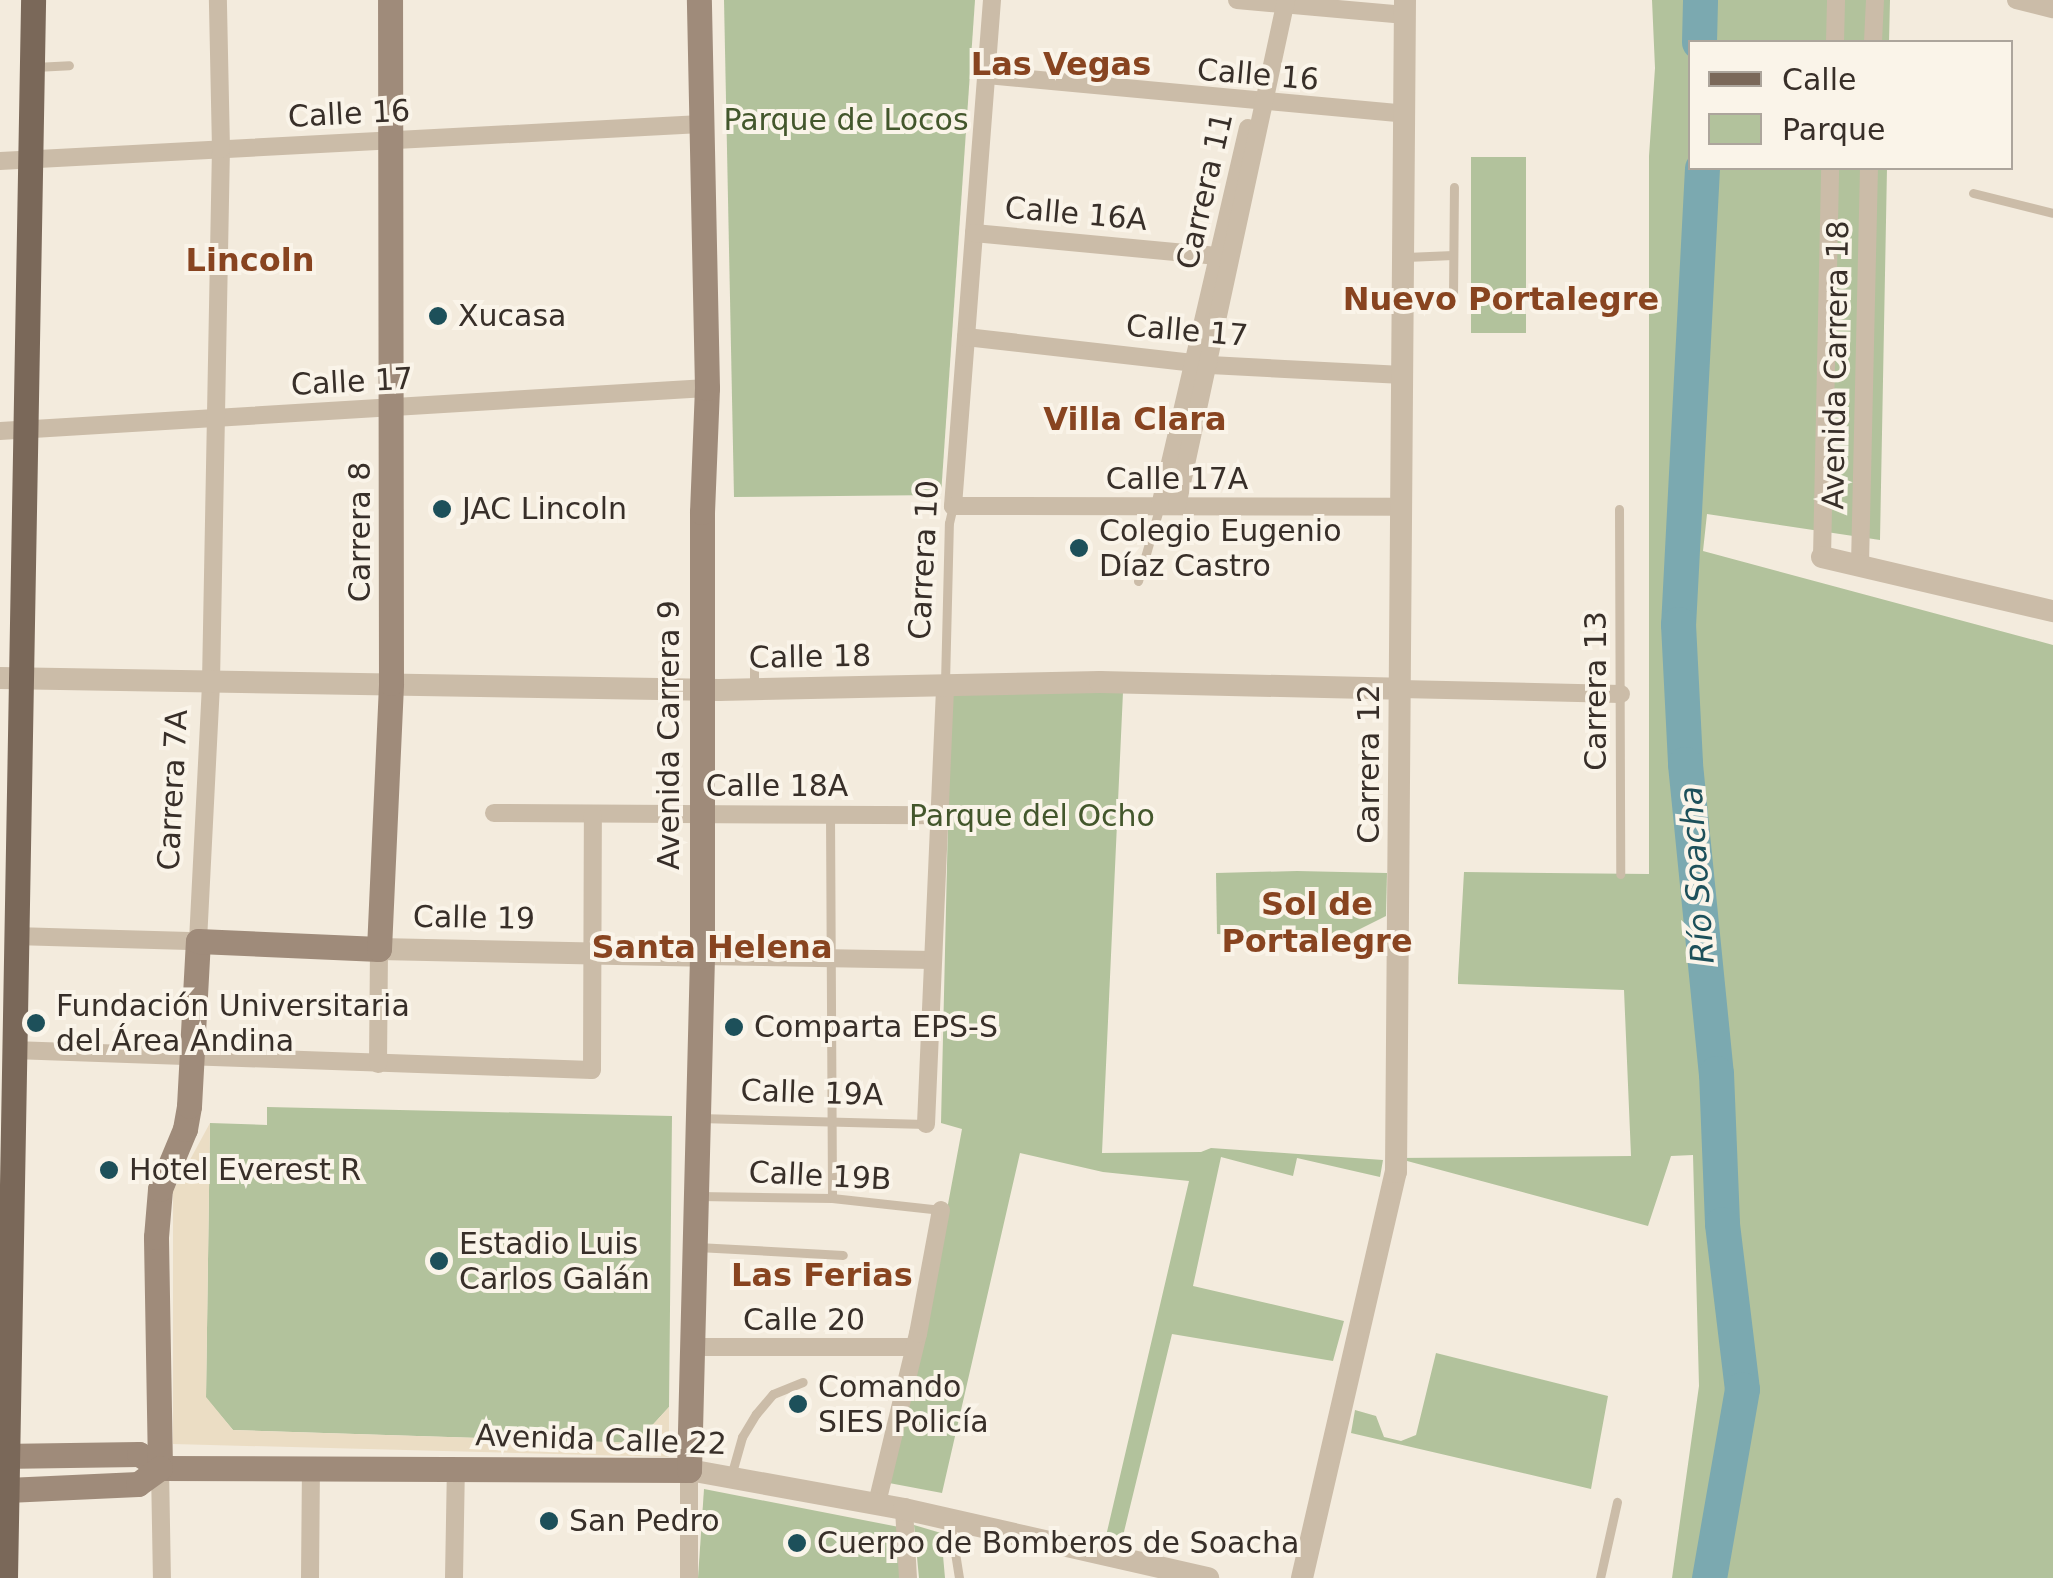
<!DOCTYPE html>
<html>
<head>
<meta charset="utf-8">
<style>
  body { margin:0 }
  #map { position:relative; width:2053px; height:1578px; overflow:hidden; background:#f3ebdd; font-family:"DejaVu Sans",sans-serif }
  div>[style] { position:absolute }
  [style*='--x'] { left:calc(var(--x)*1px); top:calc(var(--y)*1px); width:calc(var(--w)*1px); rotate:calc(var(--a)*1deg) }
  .green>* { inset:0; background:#b2c29c; transform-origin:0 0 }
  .plaza>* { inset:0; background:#ebddc4 }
  .river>* { height:35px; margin:-17.5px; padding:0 17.5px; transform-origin:17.5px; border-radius:17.5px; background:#7ba9b0 }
  .service>* { height:9px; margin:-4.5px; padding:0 4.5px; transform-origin:4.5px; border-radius:4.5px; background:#cbbca8 }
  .minor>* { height:18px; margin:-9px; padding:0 9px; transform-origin:9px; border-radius:9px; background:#cbbca8 }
  .tertiary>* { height:22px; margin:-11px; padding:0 11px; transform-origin:11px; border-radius:11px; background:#cbbca8 }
  .secondary>* { height:25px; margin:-12.5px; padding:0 12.5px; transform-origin:12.5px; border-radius:12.5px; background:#9f8b7a }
  .primary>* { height:25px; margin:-12.5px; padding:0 12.5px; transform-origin:12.5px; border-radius:12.5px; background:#7a6859 }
  .dots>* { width:28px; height:28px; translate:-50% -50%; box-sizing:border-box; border:5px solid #faf4e9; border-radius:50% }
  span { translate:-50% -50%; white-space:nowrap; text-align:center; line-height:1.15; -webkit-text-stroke:8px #faf4e9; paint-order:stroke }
  .street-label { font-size:30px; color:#382f29 }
  .park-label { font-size:30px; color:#43572c }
  .poi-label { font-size:30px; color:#382f29 }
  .left { translate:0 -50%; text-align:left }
  .neighbourhood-label { font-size:32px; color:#884420; font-weight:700 }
  .water-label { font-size:32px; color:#1d505a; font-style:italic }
  .legend { position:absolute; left:1688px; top:40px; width:325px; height:130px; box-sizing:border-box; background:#faf4e9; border:2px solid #aca59c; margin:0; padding:12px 18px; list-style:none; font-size:30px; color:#382f29 }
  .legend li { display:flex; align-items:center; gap:20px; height:50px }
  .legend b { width:50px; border:2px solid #aca59c }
</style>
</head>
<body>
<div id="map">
  <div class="green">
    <i style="clip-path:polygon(724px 0,975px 0,941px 495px,734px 497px)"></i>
    <i style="clip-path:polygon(1652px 0,1890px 0,1889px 42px,1690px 42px,1690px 168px,1887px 168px,1880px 540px,1707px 514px,1703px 551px,2053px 645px,2053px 1578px,1672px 1578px,1699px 1386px,1693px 1155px,1671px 1156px,1648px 1226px,1396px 1158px,1631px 1156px,1624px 990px,1458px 984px,1458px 978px,1464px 872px,1649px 874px,1649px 156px,1655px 68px)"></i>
    <i style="left:1471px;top:157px;width:55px;height:176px"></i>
    <i style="clip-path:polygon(1123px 692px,1102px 1153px,1201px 1152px,1211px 1148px,1383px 1160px,1380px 1177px,1297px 1158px,1293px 1176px,1221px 1157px,1193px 1286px,1344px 1321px,1333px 1361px,1172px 1334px,1122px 1540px,1106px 1536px,1189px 1181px,1103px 1172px,1020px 1153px,942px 1493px,889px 1483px,921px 1349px,962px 1129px,941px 1123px,951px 693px)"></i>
    <i style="clip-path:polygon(1297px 871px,1387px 873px,1386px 916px,1340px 939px,1217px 934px,1216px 873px)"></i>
    <i style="clip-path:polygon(267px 1107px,672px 1116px,669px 1407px,636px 1443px,233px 1430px,206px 1398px,210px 1123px,267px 1125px)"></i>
    <i style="clip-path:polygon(1436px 1353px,1608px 1396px,1591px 1489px,1351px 1433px,1355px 1410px,1376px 1416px,1384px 1437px,1401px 1441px,1416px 1435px)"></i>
    <i style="clip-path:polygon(704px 1489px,899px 1527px,903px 1578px,698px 1578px)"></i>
    <i style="clip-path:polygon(914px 1525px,941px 1533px,945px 1578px,919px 1578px)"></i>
  </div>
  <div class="plaza">
    <i style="clip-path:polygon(210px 1123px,206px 1397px,233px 1430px,636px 1443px,669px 1407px,669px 1457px,173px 1444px,173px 1191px)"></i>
  </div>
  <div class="river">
    <i style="--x:1699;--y:42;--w:42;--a:-88.6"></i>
    <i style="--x:1702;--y:168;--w:457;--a:93"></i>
    <i style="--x:1678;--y:624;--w:140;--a:87.1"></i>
    <i style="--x:1685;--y:764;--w:311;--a:84.3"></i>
    <i style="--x:1716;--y:1073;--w:151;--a:87.7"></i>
    <i style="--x:1722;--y:1224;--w:166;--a:83.1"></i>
    <i style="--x:1742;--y:1389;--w:192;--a:99.9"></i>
  </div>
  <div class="service">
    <i style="--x:35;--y:67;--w:34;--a:-3"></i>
    <i style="--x:1973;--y:193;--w:82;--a:14"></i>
    <i style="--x:1406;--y:257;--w:47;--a:-2.4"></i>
    <i style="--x:1453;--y:298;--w:111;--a:-89.5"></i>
    <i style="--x:1619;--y:509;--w:365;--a:89.8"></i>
    <i style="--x:1138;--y:581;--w:78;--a:-73.7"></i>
    <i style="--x:754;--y:662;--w:24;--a:90"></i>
    <i style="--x:945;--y:683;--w:160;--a:-88.6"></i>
    <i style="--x:949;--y:523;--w:17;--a:-77"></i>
    <i style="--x:830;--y:814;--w:384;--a:89.7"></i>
    <i style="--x:699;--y:1118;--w:227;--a:1.5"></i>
    <i style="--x:698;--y:1196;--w:134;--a:0.9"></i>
    <i style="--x:832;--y:1198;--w:110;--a:6.3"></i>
    <i style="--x:697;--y:1247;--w:146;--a:3.1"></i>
    <i style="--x:731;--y:1476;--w:41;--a:-74.2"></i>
    <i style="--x:742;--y:1437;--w:27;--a:-59"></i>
    <i style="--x:756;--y:1414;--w:26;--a:-50"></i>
    <i style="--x:773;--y:1394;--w:32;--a:-22"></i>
    <i style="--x:950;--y:1521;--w:58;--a:81"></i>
    <i style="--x:1600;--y:1578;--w:78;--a:-77.4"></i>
  </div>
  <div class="minor">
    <i style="--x:992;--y:0;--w:508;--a:94.41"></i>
    <i style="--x:953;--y:506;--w:448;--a:0.1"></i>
    <i style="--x:1237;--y:0;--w:169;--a:5.1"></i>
    <i style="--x:2016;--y:0;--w:38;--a:14"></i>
    <i style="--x:1835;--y:42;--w:42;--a:-88.6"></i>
    <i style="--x:1873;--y:42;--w:42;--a:-87.3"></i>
    <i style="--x:987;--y:75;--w:420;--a:5.3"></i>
    <i style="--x:0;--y:161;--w:702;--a:-3.02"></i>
    <i style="--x:974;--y:233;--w:255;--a:5.4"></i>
    <i style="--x:966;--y:337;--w:246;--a:6.5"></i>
    <i style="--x:1210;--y:365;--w:193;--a:3"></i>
    <i style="--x:0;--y:431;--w:708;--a:-3.48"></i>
    <i style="--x:1160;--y:506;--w:388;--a:-76.9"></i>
    <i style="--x:1177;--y:506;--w:518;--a:-77.84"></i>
    <i style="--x:1822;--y:557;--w:389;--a:-88.8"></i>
    <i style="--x:1860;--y:564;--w:396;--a:-88.7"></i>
    <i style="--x:1400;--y:689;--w:221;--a:1.3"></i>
    <i style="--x:494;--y:813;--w:445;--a:0.3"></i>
    <i style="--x:14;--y:936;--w:184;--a:1.6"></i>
    <i style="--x:198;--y:941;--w:259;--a:-87.1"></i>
    <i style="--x:211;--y:682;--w:533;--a:-88.93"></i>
    <i style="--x:221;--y:149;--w:149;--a:-91.2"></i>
    <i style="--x:702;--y:956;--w:231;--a:1"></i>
    <i style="--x:13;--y:1050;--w:579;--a:1.98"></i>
    <i style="--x:592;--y:1070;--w:255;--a:-89.8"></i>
    <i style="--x:378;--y:1064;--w:115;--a:-89.5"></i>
    <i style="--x:926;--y:1124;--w:440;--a:-87.5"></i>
    <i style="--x:693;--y:1347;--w:221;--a:0"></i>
    <i style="--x:160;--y:1468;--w:110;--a:89"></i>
    <i style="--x:689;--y:1470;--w:108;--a:90"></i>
    <i style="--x:877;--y:1503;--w:174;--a:-76.4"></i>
    <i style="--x:918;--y:1334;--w:126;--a:-79.5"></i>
    <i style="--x:904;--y:1509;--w:69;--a:86.7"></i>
    <i style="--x:310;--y:1578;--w:111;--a:-89.5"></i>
    <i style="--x:454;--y:1578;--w:110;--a:-89"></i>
  </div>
  <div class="tertiary">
    <i style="--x:1822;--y:557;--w:237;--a:13.2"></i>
    <i style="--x:0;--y:678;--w:719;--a:0.96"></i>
    <i style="--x:719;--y:690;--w:381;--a:-1.2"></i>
    <i style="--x:1100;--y:682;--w:300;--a:1.3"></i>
    <i style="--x:379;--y:949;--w:323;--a:1.2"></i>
    <i style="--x:689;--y:1470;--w:219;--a:10.3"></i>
    <i style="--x:904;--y:1509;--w:312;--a:12.8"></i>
    <i style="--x:1302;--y:1578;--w:417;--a:-77"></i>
    <i style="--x:1396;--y:1172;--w:1172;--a:-89.56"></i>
  </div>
  <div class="secondary">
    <i style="--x:0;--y:1456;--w:139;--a:-0.8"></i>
    <i style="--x:139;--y:1454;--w:25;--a:34"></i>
    <i style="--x:160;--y:1468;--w:529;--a:0.22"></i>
    <i style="--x:689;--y:1470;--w:514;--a:-88.55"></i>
    <i style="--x:702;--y:956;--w:444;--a:-90"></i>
    <i style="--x:702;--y:512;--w:124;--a:-87.7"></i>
    <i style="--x:707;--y:388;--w:388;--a:-91.2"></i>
    <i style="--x:160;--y:1468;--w:231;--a:-91"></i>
    <i style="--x:156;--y:1237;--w:48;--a:-85.2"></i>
    <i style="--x:160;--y:1189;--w:65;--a:-67.4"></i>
    <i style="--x:185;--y:1129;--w:23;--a:-80"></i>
    <i style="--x:189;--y:1106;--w:165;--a:-86.9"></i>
    <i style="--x:198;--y:941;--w:181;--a:2.5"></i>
    <i style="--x:379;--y:949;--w:266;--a:-87.4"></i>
    <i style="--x:391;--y:683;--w:683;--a:-90.08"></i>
    <i style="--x:7;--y:1490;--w:131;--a:-2.6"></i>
    <i style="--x:138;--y:1484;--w:27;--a:-36"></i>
  </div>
  <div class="primary">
    <i style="--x:5;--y:1578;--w:1578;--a:-88.98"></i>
  </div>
  <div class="dots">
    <i style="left:438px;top:316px;background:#1d505a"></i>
    <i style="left:442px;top:509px;background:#1d505a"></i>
    <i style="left:1079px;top:548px;background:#1d505a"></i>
    <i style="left:36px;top:1023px;background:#1d505a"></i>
    <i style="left:734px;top:1027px;background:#1d505a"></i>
    <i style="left:109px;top:1170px;background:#1d505a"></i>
    <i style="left:439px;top:1261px;background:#1d505a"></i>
    <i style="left:798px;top:1404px;background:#1d505a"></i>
    <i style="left:549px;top:1521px;background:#1d505a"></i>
    <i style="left:797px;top:1543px;background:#1d505a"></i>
  </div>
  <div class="street-label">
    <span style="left:1258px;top:75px;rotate:5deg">Calle 16</span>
    <span style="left:349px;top:114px;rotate:-3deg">Calle 16</span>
    <span style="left:1205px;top:191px;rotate:-77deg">Carrera 11</span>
    <span style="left:1076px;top:214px;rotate:5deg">Calle 16A</span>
    <span style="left:1187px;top:331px;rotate:5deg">Calle 17</span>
    <span style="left:1836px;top:365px;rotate:-89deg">Avenida Carrera 18</span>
    <span style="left:352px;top:382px;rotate:-3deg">Calle 17</span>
    <span style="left:1177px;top:479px">Calle 17A</span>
    <span style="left:360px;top:532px;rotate:-90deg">Carrera 8</span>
    <span style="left:924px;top:560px;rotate:-87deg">Carrera 10</span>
    <span style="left:810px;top:657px;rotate:-1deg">Calle 18</span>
    <span style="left:1596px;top:691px;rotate:-90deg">Carrera 13</span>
    <span style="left:669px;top:735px;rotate:-90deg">Avenida Carrera 9</span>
    <span style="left:1369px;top:764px;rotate:-90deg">Carrera 12</span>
    <span style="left:777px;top:786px">Calle 18A</span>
    <span style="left:173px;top:790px;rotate:-87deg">Carrera 7A</span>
    <span style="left:474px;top:918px;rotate:1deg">Calle 19</span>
    <span style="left:812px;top:1093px;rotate:2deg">Calle 19A</span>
    <span style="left:820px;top:1176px;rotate:3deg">Calle 19B</span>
    <span style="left:804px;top:1320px">Calle 20</span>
    <span style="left:601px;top:1440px;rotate:2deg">Avenida Calle 22</span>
  </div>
  <div class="park-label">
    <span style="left:846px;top:120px">Parque de Locos</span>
    <span style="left:1032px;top:816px">Parque del Ocho</span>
  </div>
  <div class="poi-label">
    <span class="left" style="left:458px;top:316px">Xucasa</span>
    <span class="left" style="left:462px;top:509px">JAC Lincoln</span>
    <span class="left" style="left:1099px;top:548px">Colegio Eugenio<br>Díaz Castro</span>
    <span class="left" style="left:56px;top:1023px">Fundación Universitaria<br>del Área Andina</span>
    <span class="left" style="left:754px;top:1027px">Comparta EPS-S</span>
    <span class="left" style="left:129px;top:1170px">Hotel Everest R</span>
    <span class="left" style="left:459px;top:1261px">Estadio Luis<br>Carlos Galán</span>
    <span class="left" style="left:818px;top:1404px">Comando<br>SIES Policía</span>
    <span class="left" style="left:569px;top:1521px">San Pedro</span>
    <span class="left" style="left:817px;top:1543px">Cuerpo de Bomberos de Soacha</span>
  </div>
  <div class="neighbourhood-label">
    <span style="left:1061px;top:64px">Las Vegas</span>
    <span style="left:250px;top:260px">Lincoln</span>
    <span style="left:1501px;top:299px">Nuevo Portalegre</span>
    <span style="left:1135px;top:419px">Villa Clara</span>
    <span style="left:1317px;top:923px">Sol de<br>Portalegre</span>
    <span style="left:712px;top:947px">Santa Helena</span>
    <span style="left:822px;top:1275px">Las Ferias</span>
  </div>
  <div class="water-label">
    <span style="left:1697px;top:875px;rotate:-94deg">Río Soacha</span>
  </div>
  <ul class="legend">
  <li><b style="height:12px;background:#7a6859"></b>Calle</li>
  <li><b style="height:28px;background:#b2c29c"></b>Parque</li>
  </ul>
</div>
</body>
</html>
